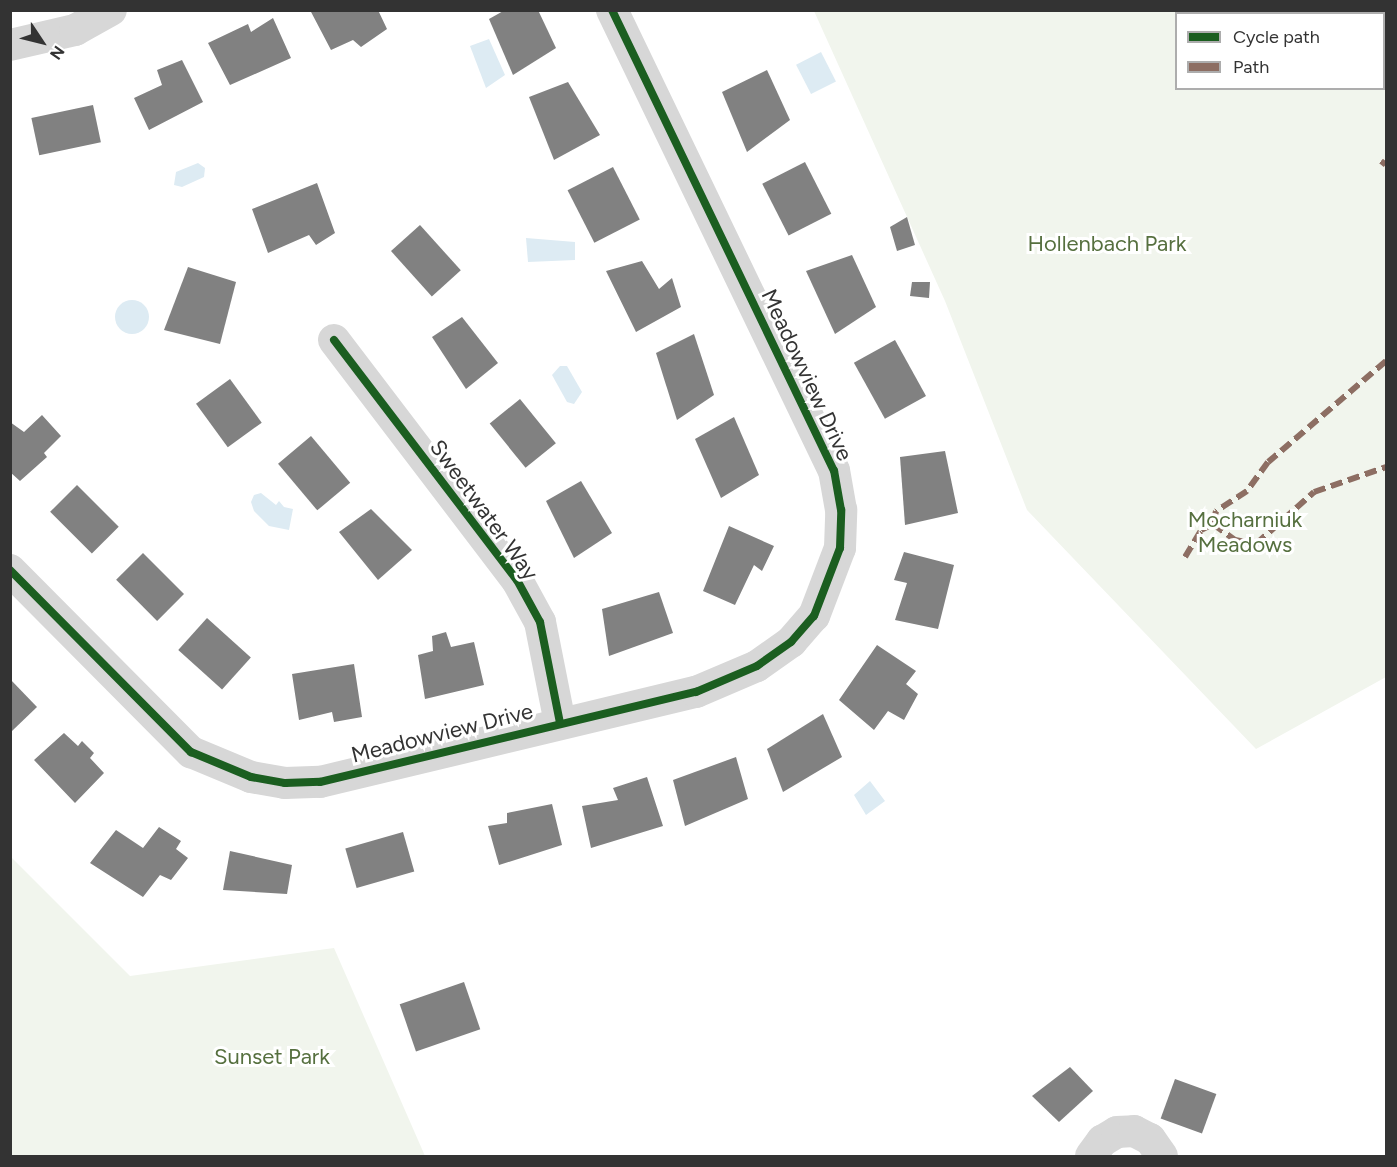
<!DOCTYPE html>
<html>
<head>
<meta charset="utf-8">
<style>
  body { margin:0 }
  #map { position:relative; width:1397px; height:1167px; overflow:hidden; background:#fff; font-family:Figtree,sans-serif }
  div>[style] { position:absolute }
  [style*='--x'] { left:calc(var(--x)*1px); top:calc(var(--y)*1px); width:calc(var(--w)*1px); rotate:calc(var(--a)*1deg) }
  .green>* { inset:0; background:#f1f5ed }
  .water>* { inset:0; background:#ddebf3; transform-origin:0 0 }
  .round { border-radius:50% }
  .building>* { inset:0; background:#818181; transform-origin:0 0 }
  .minor>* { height:32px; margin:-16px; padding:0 16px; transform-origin:16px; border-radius:16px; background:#d7d7d7 }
  .quiet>* { height:6px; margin-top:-3px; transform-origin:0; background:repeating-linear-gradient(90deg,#8d6e63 0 12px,transparent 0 18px) }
  .cycleway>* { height:8px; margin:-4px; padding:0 4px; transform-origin:4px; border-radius:4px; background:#1b5e20 }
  span { translate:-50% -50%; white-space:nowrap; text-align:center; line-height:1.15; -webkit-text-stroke:6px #fff; paint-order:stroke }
  .park-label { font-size:22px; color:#56703f }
  .street-label { font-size:22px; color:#333 }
  .frame { position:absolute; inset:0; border:12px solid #333; pointer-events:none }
  .legend { position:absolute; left:1175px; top:12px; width:210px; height:78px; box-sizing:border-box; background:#fff; border:2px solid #adadad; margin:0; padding:8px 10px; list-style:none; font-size:18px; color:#333 }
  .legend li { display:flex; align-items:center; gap:12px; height:30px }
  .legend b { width:30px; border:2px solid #adadad }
  .north { position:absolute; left:12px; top:12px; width:60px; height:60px; -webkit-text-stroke:4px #fff; paint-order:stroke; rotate:125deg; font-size:16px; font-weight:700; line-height:24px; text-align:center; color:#333 }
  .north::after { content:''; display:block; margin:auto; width:21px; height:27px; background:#333; clip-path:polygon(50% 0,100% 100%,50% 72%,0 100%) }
</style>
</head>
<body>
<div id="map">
  <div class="green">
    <i style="clip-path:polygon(evenodd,814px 11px,1386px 11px,1386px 677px,1256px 749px,1027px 510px,945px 301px,814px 11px,1176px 14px,1384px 14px,1384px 88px,1176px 88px,1176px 14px)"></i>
    <i style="clip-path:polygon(10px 856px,130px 976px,334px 948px,425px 1156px,11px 1156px)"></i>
  </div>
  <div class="water">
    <i style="clip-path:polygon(489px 39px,505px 75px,486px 88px,470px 46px)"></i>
    <i style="left:821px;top:52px;width:33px;height:28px;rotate:63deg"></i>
    <i style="clip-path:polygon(198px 163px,205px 168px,204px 177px,182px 187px,174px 185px,176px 172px)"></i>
    <i style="clip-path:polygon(526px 238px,575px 242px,575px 260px,528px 262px)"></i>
    <i class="round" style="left:115px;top:300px;width:34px;height:34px"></i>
    <i style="clip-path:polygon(560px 366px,567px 366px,582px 392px,574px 404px,567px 402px,552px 375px)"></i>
    <i style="clip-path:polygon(261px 493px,276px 505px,279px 501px,284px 507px,293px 509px,289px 530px,269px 526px,254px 511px,251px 502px,254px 495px)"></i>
    <i style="clip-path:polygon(870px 781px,885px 801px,866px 815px,854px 795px)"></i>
  </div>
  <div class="building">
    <i style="clip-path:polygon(310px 10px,378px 10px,387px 29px,361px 47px,353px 40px,331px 50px)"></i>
    <i style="clip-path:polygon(505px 10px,538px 10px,556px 48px,513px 75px,489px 19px)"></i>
    <i style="clip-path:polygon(273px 18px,291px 58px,230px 85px,208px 43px,248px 24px,251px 32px)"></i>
    <i style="clip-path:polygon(182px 60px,203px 102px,149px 130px,134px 98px,162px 85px,157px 70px)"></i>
    <i style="clip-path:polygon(767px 70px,790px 120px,747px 152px,722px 92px)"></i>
    <i style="clip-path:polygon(568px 82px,600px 135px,554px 160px,529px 97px)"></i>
    <i style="left:93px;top:105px;width:38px;height:63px;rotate:78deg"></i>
    <i style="left:805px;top:162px;width:58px;height:48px;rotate:63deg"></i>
    <i style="left:613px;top:167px;width:59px;height:51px;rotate:63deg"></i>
    <i style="clip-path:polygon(317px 183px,335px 233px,316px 245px,309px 235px,268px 253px,252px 209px)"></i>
    <i style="clip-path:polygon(907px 217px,915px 245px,897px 251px,890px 227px)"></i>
    <i style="left:420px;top:225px;width:61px;height:39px;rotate:48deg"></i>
    <i style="clip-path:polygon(852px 255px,876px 307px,835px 334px,806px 271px)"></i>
    <i style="clip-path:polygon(642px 261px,659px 289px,672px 278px,681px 307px,636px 332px,606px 271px)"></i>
    <i style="clip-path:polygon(188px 267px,236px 282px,220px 344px,164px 330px)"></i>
    <i style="clip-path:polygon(912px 282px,930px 282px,929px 298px,910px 296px)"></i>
    <i style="clip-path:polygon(462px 317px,498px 363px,466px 389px,432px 337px)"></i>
    <i style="clip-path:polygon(694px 334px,714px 395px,677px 420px,656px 353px)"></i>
    <i style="left:895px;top:340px;width:64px;height:47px;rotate:61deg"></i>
    <i style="left:230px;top:379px;width:54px;height:42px;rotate:54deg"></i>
    <i style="left:520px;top:399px;width:57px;height:39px;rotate:51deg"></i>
    <i style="clip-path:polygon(42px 415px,61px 436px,44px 453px,47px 457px,20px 481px,10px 472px,10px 422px,24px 432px)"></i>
    <i style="clip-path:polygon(734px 417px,759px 475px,721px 498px,695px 439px)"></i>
    <i style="left:311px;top:436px;width:61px;height:43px;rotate:50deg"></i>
    <i style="clip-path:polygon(945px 451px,958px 513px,905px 525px,900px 457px)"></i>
    <i style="clip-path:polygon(581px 481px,612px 533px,574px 558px,546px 501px)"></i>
    <i style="left:77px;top:485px;width:59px;height:38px;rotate:45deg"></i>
    <i style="clip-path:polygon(371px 509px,412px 550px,378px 580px,339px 532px)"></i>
    <i style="clip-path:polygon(729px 526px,774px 546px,762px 571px,754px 565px,735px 605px,703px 591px)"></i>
    <i style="clip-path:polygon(904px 552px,954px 565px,938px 629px,895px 620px,907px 583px,894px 580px)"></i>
    <i style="left:143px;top:553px;width:58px;height:38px;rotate:45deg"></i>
    <i style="clip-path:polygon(659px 592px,673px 633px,609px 656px,602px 609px)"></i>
    <i style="left:207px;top:618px;width:59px;height:43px;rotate:42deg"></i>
    <i style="clip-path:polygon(446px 632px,451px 647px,474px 642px,484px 685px,425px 699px,418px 655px,433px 651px,432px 636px)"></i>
    <i style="clip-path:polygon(877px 645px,916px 671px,906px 684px,918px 694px,904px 720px,888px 711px,874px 730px,839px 700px)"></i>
    <i style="clip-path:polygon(354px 664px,362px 717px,334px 722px,332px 712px,299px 720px,292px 674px)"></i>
    <i style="clip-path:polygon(10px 679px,37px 707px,12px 731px,10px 730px)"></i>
    <i style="clip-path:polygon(823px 714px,842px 757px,783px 792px,767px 749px)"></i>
    <i style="clip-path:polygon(64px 733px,78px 746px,82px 741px,94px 753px,90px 758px,104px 773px,75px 803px,34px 760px)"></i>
    <i style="clip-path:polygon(736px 757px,748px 799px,685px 826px,673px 780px)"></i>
    <i style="clip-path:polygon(647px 777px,663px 826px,591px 848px,582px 806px,618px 800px,613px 788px)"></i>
    <i style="clip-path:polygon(552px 804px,562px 845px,499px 865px,488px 826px,507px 823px,507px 813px)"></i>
    <i style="clip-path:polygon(159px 827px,181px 841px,176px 849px,188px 858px,171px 880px,160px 875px,143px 897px,90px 863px,116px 830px,143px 848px)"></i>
    <i style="left:403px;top:832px;width:41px;height:60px;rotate:74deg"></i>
    <i style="clip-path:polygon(230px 851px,292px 865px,287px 894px,223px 890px)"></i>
    <i style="left:464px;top:982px;width:50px;height:68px;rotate:71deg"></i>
    <i style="clip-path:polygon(1070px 1067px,1093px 1091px,1059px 1122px,1032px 1096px)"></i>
    <i style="left:1175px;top:1079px;width:44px;height:42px;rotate:20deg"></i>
  </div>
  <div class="minor">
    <i style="--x:10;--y:45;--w:67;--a:-13"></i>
    <i style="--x:75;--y:30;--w:41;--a:-29.1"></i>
    <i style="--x:334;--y:340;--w:302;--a:52.7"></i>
    <i style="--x:517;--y:580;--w:48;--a:61.3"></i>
    <i style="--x:540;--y:622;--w:103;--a:78.8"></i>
    <i style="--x:10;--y:570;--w:257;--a:45.2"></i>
    <i style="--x:191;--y:752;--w:65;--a:22.6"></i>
    <i style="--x:251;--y:777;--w:35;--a:10"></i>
    <i style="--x:285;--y:783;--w:35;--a:-2"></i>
    <i style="--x:320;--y:782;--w:387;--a:-13.5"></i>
    <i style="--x:696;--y:692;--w:66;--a:-23.1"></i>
    <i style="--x:757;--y:666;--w:42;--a:-35.2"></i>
    <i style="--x:791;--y:642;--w:35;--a:-49"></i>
    <i style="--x:814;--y:616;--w:73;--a:-69.1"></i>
    <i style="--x:840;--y:548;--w:38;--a:-88"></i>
    <i style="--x:841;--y:510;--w:40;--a:-100"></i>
    <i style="--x:834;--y:471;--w:512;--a:-115.71"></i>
    <i style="--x:1091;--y:1156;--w:19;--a:-54"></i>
    <i style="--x:1102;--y:1141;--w:17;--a:-31"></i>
    <i style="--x:1117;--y:1132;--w:17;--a:-3"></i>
    <i style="--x:1134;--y:1131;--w:18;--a:27"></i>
    <i style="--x:1150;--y:1139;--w:21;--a:55"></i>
  </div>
  <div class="quiet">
    <i style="--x:1381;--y:161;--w:6;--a:39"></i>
    <i style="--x:1386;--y:361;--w:155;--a:139.4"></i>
    <i style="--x:1268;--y:462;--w:36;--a:126"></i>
    <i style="--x:1247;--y:491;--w:37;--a:147"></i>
    <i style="--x:1216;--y:511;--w:13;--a:103"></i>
    <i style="--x:1213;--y:524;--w:27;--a:36"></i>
    <i style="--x:1235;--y:540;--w:21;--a:11"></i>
    <i style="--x:1256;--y:544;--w:78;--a:-41.9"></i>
    <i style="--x:1314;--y:492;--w:76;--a:-19.1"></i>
    <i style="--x:1185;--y:557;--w:31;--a:-59"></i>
    <i style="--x:1201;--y:530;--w:13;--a:-27"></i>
  </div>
  <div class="cycleway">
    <i style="--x:334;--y:340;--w:302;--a:52.7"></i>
    <i style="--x:517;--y:580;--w:48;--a:61.3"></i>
    <i style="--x:540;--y:622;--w:103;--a:78.8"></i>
    <i style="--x:10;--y:570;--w:257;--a:45.2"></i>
    <i style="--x:191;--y:752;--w:65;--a:22.6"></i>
    <i style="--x:251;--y:777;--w:35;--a:10"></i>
    <i style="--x:285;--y:783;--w:35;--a:-2"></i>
    <i style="--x:320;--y:782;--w:387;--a:-13.5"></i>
    <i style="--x:696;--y:692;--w:66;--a:-23.1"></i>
    <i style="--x:757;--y:666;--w:42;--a:-35.2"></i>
    <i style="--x:791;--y:642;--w:35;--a:-49"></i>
    <i style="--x:814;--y:616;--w:73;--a:-69.1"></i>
    <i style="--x:840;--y:548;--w:38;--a:-88"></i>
    <i style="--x:841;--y:510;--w:40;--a:-100"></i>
    <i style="--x:834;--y:471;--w:512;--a:-115.71"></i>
  </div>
  <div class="park-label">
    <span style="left:1107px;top:244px">Hollenbach Park</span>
    <span style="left:1245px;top:532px">Mocharniuk<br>Meadows</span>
    <span style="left:272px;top:1057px">Sunset Park</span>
  </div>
  <div class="street-label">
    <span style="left:807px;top:375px;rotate:65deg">Meadowview Drive</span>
    <span style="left:484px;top:510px;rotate:54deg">Sweetwater Way</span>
    <span style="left:442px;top:733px;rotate:-14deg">Meadowview Drive</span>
  </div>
  <div class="frame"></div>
  <ul class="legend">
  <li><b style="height:8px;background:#1b5e20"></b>Cycle path</li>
  <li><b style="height:8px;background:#8d6e63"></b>Path</li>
  </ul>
  <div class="north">N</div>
</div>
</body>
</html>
